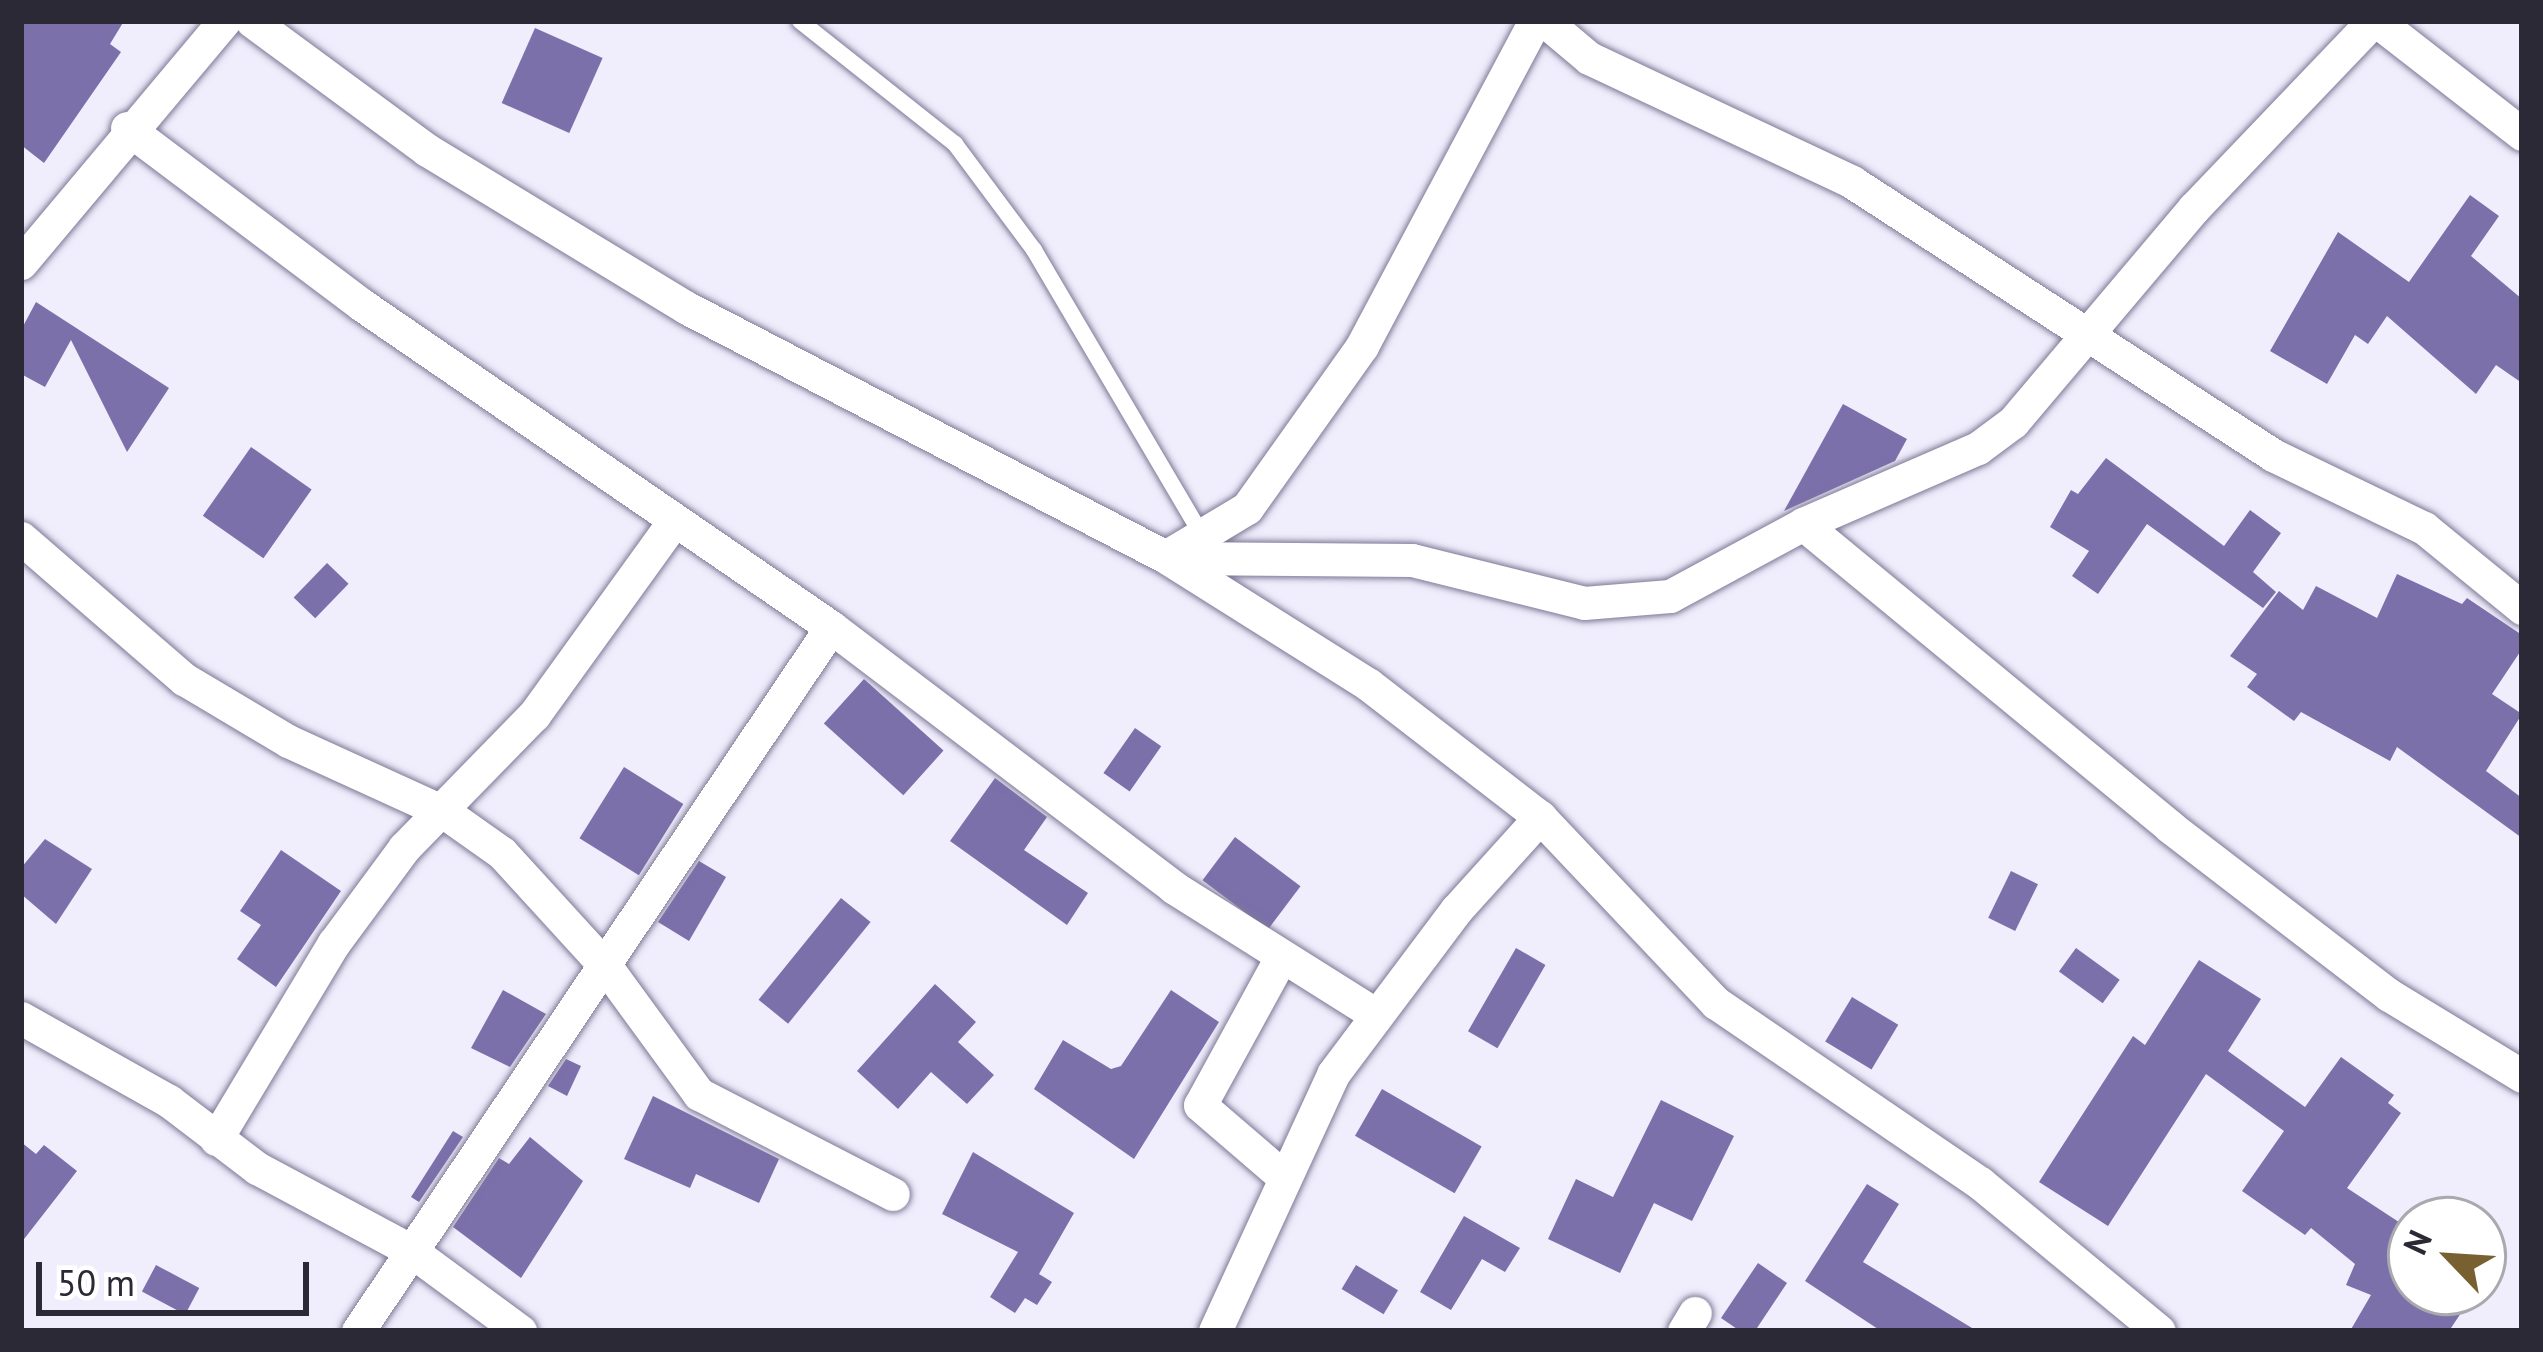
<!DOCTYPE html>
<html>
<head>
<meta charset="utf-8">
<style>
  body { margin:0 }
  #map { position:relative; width:2543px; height:1352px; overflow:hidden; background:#f0eefc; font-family:"PT Sans",sans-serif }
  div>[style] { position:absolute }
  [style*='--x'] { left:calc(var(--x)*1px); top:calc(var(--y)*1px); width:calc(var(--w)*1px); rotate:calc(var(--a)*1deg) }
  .building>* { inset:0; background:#7c70ab; transform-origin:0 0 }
  .roads { filter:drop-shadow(0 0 3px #7e7997) drop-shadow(0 0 3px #7e7997) }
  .lane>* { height:16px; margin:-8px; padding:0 8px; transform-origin:8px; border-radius:8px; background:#fff }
  .street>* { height:33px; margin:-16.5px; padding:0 16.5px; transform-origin:16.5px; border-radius:16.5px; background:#fff }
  span { translate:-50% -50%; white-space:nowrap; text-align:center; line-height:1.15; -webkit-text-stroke:12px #fff; paint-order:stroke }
  .frame { position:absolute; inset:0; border:24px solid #2b2935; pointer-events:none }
  .north { position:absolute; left:2387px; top:1196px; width:120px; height:120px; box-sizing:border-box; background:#fff; border:3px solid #aaa9ae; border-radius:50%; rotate:295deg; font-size:33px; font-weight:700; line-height:48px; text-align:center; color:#2b2935 }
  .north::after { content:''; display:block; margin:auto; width:42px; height:54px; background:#786031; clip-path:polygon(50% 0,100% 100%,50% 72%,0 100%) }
  .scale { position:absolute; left:36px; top:1262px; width:273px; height:54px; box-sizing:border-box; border:6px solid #2b2935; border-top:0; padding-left:15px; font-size:36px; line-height:42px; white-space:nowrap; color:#2b2935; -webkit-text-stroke:9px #fff; paint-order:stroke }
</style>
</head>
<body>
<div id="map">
  <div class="building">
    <i style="clip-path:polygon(21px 21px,124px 21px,110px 44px,121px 52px,44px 163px,21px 145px)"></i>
    <i style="left:535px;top:28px;width:74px;height:82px;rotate:24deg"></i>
    <i style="clip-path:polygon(2470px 195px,2499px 216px,2471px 256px,2522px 299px,2522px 383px,2496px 365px,2476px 394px,2387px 316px,2368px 344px,2355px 335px,2327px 384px,2270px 351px,2338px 232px,2409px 282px)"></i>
    <i style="clip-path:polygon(36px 302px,169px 388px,127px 452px,71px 340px,45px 387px,21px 374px,21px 330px)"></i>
    <i style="clip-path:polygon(1843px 404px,1907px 439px,1895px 461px,1784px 511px)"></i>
    <i style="left:251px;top:447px;width:74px;height:84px;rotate:35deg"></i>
    <i style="clip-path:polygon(2106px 458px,2224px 546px,2250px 510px,2281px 533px,2253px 572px,2276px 592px,2263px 608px,2147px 524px,2098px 594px,2072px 576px,2089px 551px,2050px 527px,2071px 490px,2078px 494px)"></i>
    <i style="left:327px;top:563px;width:30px;height:48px;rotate:44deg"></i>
    <i style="clip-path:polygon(2397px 574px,2462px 604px,2467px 598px,2522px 635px,2522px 649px,2492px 694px,2522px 714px,2486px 771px,2522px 798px,2522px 838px,2397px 747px,2390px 761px,2301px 712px,2294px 721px,2247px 687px,2257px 674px,2230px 656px,2279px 591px,2303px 610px,2316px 586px,2377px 618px)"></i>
    <i style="left:864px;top:679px;width:107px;height:60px;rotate:42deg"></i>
    <i style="left:1135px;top:728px;width:32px;height:55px;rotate:35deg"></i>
    <i style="left:624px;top:767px;width:70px;height:84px;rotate:32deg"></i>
    <i style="clip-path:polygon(995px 778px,1047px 817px,1024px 850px,1088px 893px,1067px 925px,950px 841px)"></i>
    <i style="left:1235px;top:837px;width:82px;height:54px;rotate:37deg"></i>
    <i style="clip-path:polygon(45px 839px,92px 869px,56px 924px,21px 894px,21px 868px)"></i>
    <i style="clip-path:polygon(281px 850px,341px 891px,276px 987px,237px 959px,261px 925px,240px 911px)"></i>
    <i style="clip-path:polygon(699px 861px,726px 877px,689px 941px,658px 922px)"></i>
    <i style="left:2011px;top:871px;width:30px;height:52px;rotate:26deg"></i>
    <i style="left:841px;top:898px;width:38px;height:131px;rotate:39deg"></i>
    <i style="left:1516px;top:948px;width:34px;height:96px;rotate:30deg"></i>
    <i style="left:2076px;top:948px;width:54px;height:29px;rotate:36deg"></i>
    <i style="clip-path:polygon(2199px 960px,2261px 999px,2228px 1051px,2305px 1107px,2341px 1057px,2394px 1095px,2388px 1103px,2401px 1113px,2347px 1188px,2411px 1230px,2411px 1292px,2475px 1292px,2449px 1331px,2350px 1331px,2371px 1295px,2346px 1285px,2355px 1264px,2311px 1228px,2305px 1235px,2242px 1191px,2284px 1131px,2206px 1074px,2108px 1226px,2039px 1182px,2133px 1036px,2145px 1045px)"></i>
    <i style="clip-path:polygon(935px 984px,976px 1022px,958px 1042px,994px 1075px,967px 1104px,931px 1072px,898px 1109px,857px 1071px)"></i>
    <i style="clip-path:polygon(503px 990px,546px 1014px,510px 1067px,471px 1048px)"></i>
    <i style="clip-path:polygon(1171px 990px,1219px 1022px,1134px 1159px,1034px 1089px,1063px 1040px,1111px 1069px,1121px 1066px)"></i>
    <i style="left:1852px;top:997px;width:54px;height:52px;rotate:31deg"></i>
    <i style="clip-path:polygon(566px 1059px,581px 1066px,567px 1096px,548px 1086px)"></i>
    <i style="left:1382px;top:1089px;width:115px;height:54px;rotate:30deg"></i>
    <i style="clip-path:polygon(653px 1096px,779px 1159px,759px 1203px,696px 1174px,690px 1188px,624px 1159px)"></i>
    <i style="clip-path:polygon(1661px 1100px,1734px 1136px,1692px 1221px,1654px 1203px,1620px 1273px,1548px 1239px,1576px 1179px,1613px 1197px)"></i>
    <i style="clip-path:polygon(453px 1131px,463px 1137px,419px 1202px,411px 1197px)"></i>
    <i style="clip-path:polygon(530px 1137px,583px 1181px,521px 1278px,453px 1227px,499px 1158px,509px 1164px)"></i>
    <i style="clip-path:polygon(21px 1142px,36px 1154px,44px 1145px,77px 1171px,21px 1243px)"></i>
    <i style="clip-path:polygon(973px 1152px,1074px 1213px,1039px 1274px,1052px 1282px,1037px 1305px,1025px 1298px,1015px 1313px,990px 1297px,1018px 1252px,942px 1214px)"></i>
    <i style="clip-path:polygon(1867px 1184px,1899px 1204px,1863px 1262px,1977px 1331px,1881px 1331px,1805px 1281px)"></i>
    <i style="clip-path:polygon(1464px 1216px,1520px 1248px,1505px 1272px,1482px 1259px,1451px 1310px,1420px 1292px)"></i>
    <i style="clip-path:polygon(1758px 1263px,1787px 1283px,1755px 1331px,1740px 1331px,1721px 1318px)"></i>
    <i style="left:156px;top:1265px;width:49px;height:30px;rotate:28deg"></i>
    <i style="left:1356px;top:1265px;width:49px;height:28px;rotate:31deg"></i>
  </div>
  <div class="roads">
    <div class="lane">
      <i style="--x:800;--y:21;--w:198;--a:38.4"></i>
      <i style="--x:955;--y:144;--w:132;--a:53.3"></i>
      <i style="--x:1034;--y:250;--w:333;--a:59.5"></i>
    </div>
    <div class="street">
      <i style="--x:252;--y:21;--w:217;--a:36.4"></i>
      <i style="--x:427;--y:150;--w:304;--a:31.3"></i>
      <i style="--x:687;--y:308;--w:540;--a:27.47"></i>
      <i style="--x:1166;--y:557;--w:240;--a:32.2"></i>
      <i style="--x:1369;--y:685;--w:216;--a:37.7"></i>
      <i style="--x:1540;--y:817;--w:256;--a:46.6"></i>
      <i style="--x:1716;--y:1003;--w:320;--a:34.3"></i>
      <i style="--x:1980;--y:1183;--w:232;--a:39.6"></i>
      <i style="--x:1545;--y:21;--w:57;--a:40.1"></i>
      <i style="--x:1589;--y:58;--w:291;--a:25.2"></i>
      <i style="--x:1852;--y:182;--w:502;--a:32.96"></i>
      <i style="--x:2273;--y:455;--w:168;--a:25.8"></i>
      <i style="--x:2424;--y:528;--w:127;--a:39.2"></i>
      <i style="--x:2377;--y:21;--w:184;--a:37.9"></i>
      <i style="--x:127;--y:128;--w:294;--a:37"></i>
      <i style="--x:362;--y:305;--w:569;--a:34.47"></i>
      <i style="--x:831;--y:627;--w:430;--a:37.2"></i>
      <i style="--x:1173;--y:887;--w:236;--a:32.2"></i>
      <i style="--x:21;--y:263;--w:316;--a:-50"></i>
      <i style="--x:1803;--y:524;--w:476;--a:39.5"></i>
      <i style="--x:2170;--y:827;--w:276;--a:37.5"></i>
      <i style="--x:2389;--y:995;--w:156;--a:31.3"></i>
      <i style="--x:21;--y:538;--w:216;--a:40.9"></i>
      <i style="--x:184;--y:679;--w:121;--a:30.8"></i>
      <i style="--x:288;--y:741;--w:171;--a:24.5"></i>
      <i style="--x:444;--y:812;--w:71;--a:35.3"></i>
      <i style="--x:502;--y:853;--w:156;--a:47.6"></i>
      <i style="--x:607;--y:968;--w:156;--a:53.9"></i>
      <i style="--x:699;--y:1094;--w:218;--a:27.3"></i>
      <i style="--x:1167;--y:556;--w:93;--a:-31"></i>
      <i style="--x:1247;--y:508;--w:199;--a:-54.6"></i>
      <i style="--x:1362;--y:346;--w:368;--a:-62"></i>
      <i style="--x:1174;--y:558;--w:238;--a:0.5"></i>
      <i style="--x:1412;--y:560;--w:177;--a:14"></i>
      <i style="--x:1584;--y:603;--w:86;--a:-4.7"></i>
      <i style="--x:1670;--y:596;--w:151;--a:-28.4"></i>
      <i style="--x:1803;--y:524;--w:191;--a:-23.5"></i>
      <i style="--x:1978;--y:448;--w:44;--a:-36.6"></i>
      <i style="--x:2013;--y:422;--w:280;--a:-49.8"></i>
      <i style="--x:2194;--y:208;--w:259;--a:-46.3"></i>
      <i style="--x:1279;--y:961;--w:164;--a:118.7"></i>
      <i style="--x:1200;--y:1105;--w:112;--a:40.7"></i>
      <i style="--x:21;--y:1018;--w:170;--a:29.3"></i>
      <i style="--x:169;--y:1101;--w:111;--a:37.3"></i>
      <i style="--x:257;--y:1168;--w:174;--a:28.2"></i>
      <i style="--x:410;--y:1250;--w:137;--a:36.4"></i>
      <i style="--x:216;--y:1139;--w:229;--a:-59"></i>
      <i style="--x:334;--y:943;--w:118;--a:-53.6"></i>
      <i style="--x:404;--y:848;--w:186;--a:-45.7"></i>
      <i style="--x:534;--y:715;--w:238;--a:-54.2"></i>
      <i style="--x:358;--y:1331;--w:848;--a:-56.1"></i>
      <i style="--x:1215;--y:1331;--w:283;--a:-65.3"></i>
      <i style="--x:1333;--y:1074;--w:206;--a:-53.1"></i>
      <i style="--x:1457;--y:909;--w:124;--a:-47.9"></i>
      <i style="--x:1684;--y:1331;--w:21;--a:-59"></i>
    </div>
  </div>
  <div class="frame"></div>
  <div class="north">N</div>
  <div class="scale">50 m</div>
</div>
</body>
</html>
